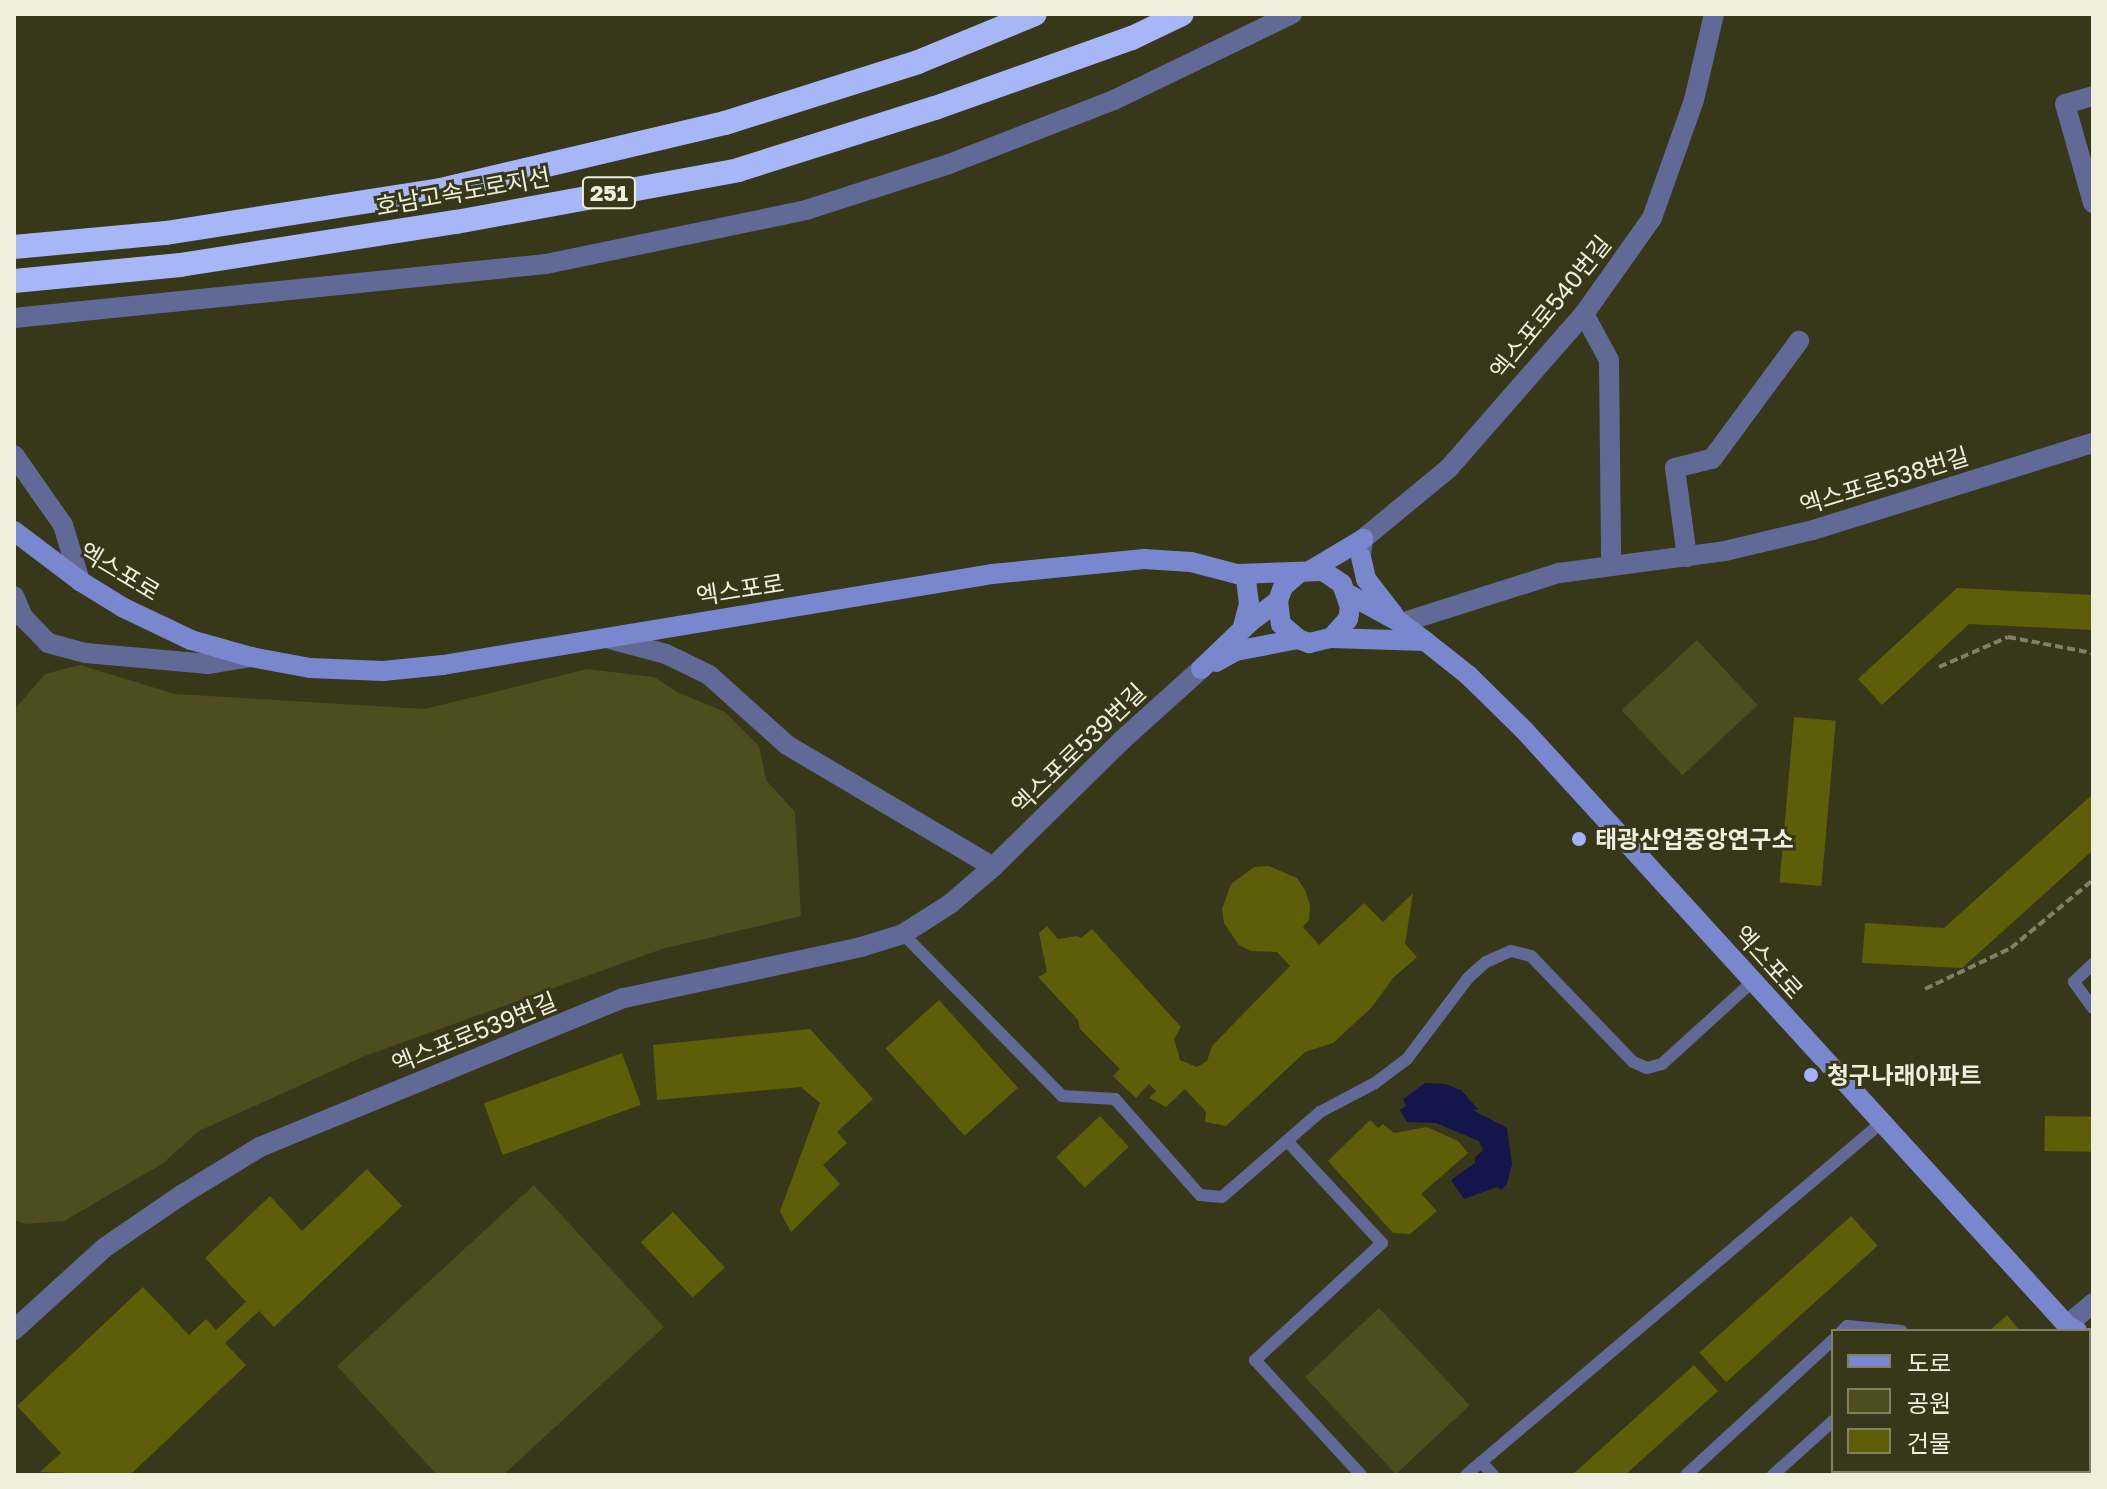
<!DOCTYPE html>
<html>
<head>
<meta charset="utf-8">
<style>
  body { margin:0 }
  #map { position:relative; width:2107px; height:1489px; overflow:hidden; background:#373719; font-family:"Golos Text","Noto Sans KR",sans-serif }
  div>[style] { position:absolute }
  [style*='--x'] { left:calc(var(--x)*1px); top:calc(var(--y)*1px); width:calc(var(--w)*1px); rotate:calc(var(--a)*1deg) }
  .green>* { inset:0; background:#4d4d1d; transform-origin:0 0 }
  .water>* { inset:0; background:#13154b }
  .building>* { inset:0; background:#5e5e09; transform-origin:0 0 }
  .path>* { height:4px; margin-top:-2px; transform-origin:0; background:repeating-linear-gradient(90deg,#808067 0 8px,transparent 0 12px) }
  .service>* { height:12px; margin:-6px; padding:0 6px; transform-origin:6px; border-radius:6px; background:#616a97 }
  .minor>* { height:20px; margin:-10px; padding:0 10px; transform-origin:10px; border-radius:10px; background:#616a97 }
  .tertiary>* { height:20px; margin:-10px; padding:0 10px; transform-origin:10px; border-radius:10px; background:#616a97 }
  .secondary>* { height:20px; margin:-10px; padding:0 10px; transform-origin:10px; border-radius:10px; background:#7987ce }
  .motorway>* { height:24px; margin:-12px; padding:0 12px; transform-origin:12px; border-radius:12px; background:#a7b6f7 }
  .dots>* { width:22px; height:22px; translate:-50% -50%; box-sizing:border-box; border:4px solid #373719; border-radius:50% }
  span { translate:-50% -50%; white-space:nowrap; text-align:center; line-height:1.15; -webkit-text-stroke:6px #373719; paint-order:stroke }
  .shield-label span { padding:2px 6px; background:#373719; border:2px solid; border-radius:6px; -webkit-text-stroke-width:0 }
  .shield-label { font-size:22px; color:#eeefdd; font-weight:700 }
  .street-label { font-size:24px; color:#eeefdd }
  .poi-label { font-size:24px; color:#eeefdd; font-weight:700 }
  .left { translate:0 -50%; text-align:left }
  .frame { position:absolute; inset:0; border:16px solid #eeefdd; pointer-events:none }
  .legend { position:absolute; left:1831px; top:1329px; width:260px; height:144px; box-sizing:border-box; background:#373719; border:2px solid #808167; margin:0; padding:10px 14px; list-style:none; font-size:24px; color:#eeefdd }
  .legend li { display:flex; align-items:center; gap:16px; height:40px }
  .legend b { width:40px; border:2px solid #808167 }
</style>
</head>
<body>
<div id="map">
  <div class="green">
    <i style="left:1697px;top:640px;width:89px;height:103px;rotate:47deg"></i>
    <i style="clip-path:polygon(80px 665px,175px 694px,425px 709px,587px 669px,654px 677px,677px 692px,725px 712px,759px 746px,766px 780px,795px 812px,801px 916px,662px 949px,365px 1056px,199px 1131px,162px 1164px,64px 1221px,26px 1224px,14px 1220px,14px 710px,45px 674px)"></i>
    <i style="clip-path:polygon(534px 1185px,664px 1327px,503px 1475px,437px 1475px,337px 1366px)"></i>
    <i style="left:1379px;top:1308px;width:133px;height:101px;rotate:47deg"></i>
  </div>
  <div class="water">
    <i style="clip-path:polygon(1425px 1083px,1445px 1084px,1461px 1090px,1478px 1109px,1473px 1110px,1507px 1128px,1512px 1164px,1507px 1184px,1501px 1190px,1497px 1187px,1464px 1199px,1451px 1180px,1475px 1163px,1475px 1158px,1483px 1150px,1479px 1141px,1436px 1123px,1407px 1122px,1400px 1110px,1406px 1106px,1403px 1099px)"></i>
  </div>
  <div class="building">
    <i style="clip-path:polygon(1957px 588px,2093px 595px,2093px 630px,1969px 624px,1882px 705px,1858px 679px)"></i>
    <i style="left:1794px;top:717px;width:42px;height:166px;rotate:5deg"></i>
    <i style="clip-path:polygon(2093px 794px,2093px 850px,1962px 968px,1862px 963px,1865px 923px,1944px 928px)"></i>
    <i style="clip-path:polygon(1269px 866px,1297px 878px,1305px 890px,1310px 905px,1309px 920px,1303px 927px,1319px 945px,1364px 903px,1383px 922px,1413px 893px,1405px 944px,1417px 957px,1393px 978px,1372px 1007px,1333px 1043px,1305px 1052px,1226px 1126px,1205px 1122px,1206px 1112px,1185px 1089px,1166px 1107px,1149px 1098px,1156px 1091px,1149px 1084px,1136px 1098px,1113px 1076px,1120px 1069px,1080px 1029px,1078px 1020px,1038px 977px,1047px 972px,1039px 933px,1047px 926px,1058px 939px,1077px 936px,1081px 938px,1092px 929px,1181px 1027px,1174px 1039px,1180px 1060px,1197px 1067px,1207px 1061px,1212px 1046px,1290px 966px,1277px 952px,1251px 951px,1239px 945px,1224px 923px,1222px 909px,1231px 884px,1254px 867px)"></i>
    <i style="left:939px;top:1000px;width:118px;height:72px;rotate:48deg"></i>
    <i style="clip-path:polygon(810px 1029px,873px 1099px,837px 1132px,847px 1143px,823px 1165px,840px 1184px,791px 1232px,780px 1211px,820px 1103px,801px 1087px,657px 1100px,653px 1045px)"></i>
    <i style="left:622px;top:1053px;width:55px;height:147px;rotate:70deg"></i>
    <i style="left:1100px;top:1116px;width:42px;height:60px;rotate:47deg"></i>
    <i style="left:2045px;top:1116px;width:48px;height:35px;rotate:1deg"></i>
    <i style="clip-path:polygon(1370px 1120px,1378px 1128px,1383px 1124px,1394px 1133px,1427px 1127px,1458px 1141px,1468px 1153px,1421px 1194px,1437px 1211px,1410px 1234px,1393px 1233px,1328px 1161px)"></i>
    <i style="clip-path:polygon(367px 1169px,402px 1206px,274px 1327px,259px 1311px,225px 1343px,246px 1365px,130px 1475px,40px 1472px,61px 1453px,17px 1406px,143px 1287px,189px 1335px,206px 1319px,216px 1330px,246px 1302px,205px 1258px,270px 1196px,302px 1231px)"></i>
    <i style="left:673px;top:1212px;width:76px;height:44px;rotate:47deg"></i>
    <i style="left:1851px;top:1216px;width:40px;height:204px;rotate:48deg"></i>
    <i style="clip-path:polygon(2007px 1315px,2020px 1331px,1989px 1331px)"></i>
    <i style="clip-path:polygon(1694px 1365px,1718px 1391px,1625px 1475px,1572px 1475px)"></i>
    <i style="left:1861px;top:1471px;width:55px;height:6px"></i>
  </div>
  <div class="path">
    <i style="--x:1939;--y:667;--w:75;--a:-23.5"></i>
    <i style="--x:2008;--y:637;--w:86;--a:10.7"></i>
    <i style="--x:1925;--y:989;--w:95;--a:-25.5"></i>
    <i style="--x:2011;--y:948;--w:107;--a:-39.7"></i>
  </div>
  <div class="service">
    <i style="--x:903;--y:934;--w:227;--a:45.5"></i>
    <i style="--x:1062;--y:1096;--w:53;--a:3.2"></i>
    <i style="--x:1115;--y:1099;--w:128;--a:48.5"></i>
    <i style="--x:1200;--y:1195;--w:22;--a:5"></i>
    <i style="--x:1222;--y:1197;--w:130;--a:-40.9"></i>
    <i style="--x:1320;--y:1112;--w:62;--a:-27.8"></i>
    <i style="--x:1375;--y:1083;--w:40;--a:-37"></i>
    <i style="--x:1407;--y:1059;--w:101;--a:-53"></i>
    <i style="--x:1468;--y:978;--w:24;--a:-42"></i>
    <i style="--x:1486;--y:962;--w:27;--a:-24"></i>
    <i style="--x:1511;--y:951;--w:21;--a:14"></i>
    <i style="--x:1531;--y:956;--w:147;--a:46.1"></i>
    <i style="--x:1633;--y:1062;--w:15;--a:23"></i>
    <i style="--x:1647;--y:1068;--w:16;--a:-15"></i>
    <i style="--x:1662;--y:1064;--w:122;--a:-42.3"></i>
    <i style="--x:2093;--y:964;--w:26;--a:137"></i>
    <i style="--x:2074;--y:982;--w:32;--a:54"></i>
    <i style="--x:1288;--y:1142;--w:138;--a:47.1"></i>
    <i style="--x:1382;--y:1243;--w:173;--a:137.3"></i>
    <i style="--x:1255;--y:1360;--w:156;--a:47.3"></i>
    <i style="--x:1842;--y:1331;--w:7;--a:-45"></i>
    <i style="--x:1847;--y:1326;--w:55;--a:5.2"></i>
    <i style="--x:1481;--y:1462;--w:18;--a:47"></i>
    <i style="--x:2008;--y:1471;--w:4;--a:76"></i>
    <i style="--x:1466;--y:1475;--w:544;--a:-40.3"></i>
    <i style="--x:1686;--y:1475;--w:200;--a:-42.6"></i>
    <i style="--x:1773;--y:1475;--w:81;--a:-42"></i>
    <i style="--x:1979;--y:1475;--w:6;--a:-45"></i>
  </div>
  <div class="minor">
    <i style="--x:2093;--y:96;--w:29;--a:164"></i>
    <i style="--x:2065;--y:104;--w:103;--a:74.2"></i>
    <i style="--x:1584;--y:314;--w:52;--a:61.5"></i>
    <i style="--x:1609;--y:360;--w:206;--a:89.4"></i>
    <i style="--x:14;--y:318;--w:535;--a:-5.8"></i>
    <i style="--x:546;--y:264;--w:266;--a:-11.7"></i>
    <i style="--x:806;--y:210;--w:150;--a:-17.8"></i>
    <i style="--x:949;--y:164;--w:177;--a:-21.2"></i>
    <i style="--x:1114;--y:100;--w:198;--a:-25.8"></i>
    <i style="--x:14;--y:455;--w:85;--a:55"></i>
    <i style="--x:63;--y:525;--w:59;--a:73.1"></i>
    <i style="--x:1361;--y:555;--w:16;--a:-83"></i>
    <i style="--x:1363;--y:539;--w:112;--a:-39.5"></i>
    <i style="--x:1449;--y:468;--w:205;--a:-48.8"></i>
    <i style="--x:1584;--y:314;--w:118;--a:-54.7"></i>
    <i style="--x:1652;--y:218;--w:125;--a:-70.4"></i>
    <i style="--x:1694;--y:100;--w:88;--a:-76.9"></i>
    <i style="--x:1687;--y:557;--w:90;--a:-97.7"></i>
    <i style="--x:1675;--y:468;--w:38;--a:-14"></i>
    <i style="--x:1712;--y:459;--w:147;--a:-53.6"></i>
    <i style="--x:14;--y:596;--w:23;--a:67"></i>
    <i style="--x:23;--y:617;--w:36;--a:46"></i>
    <i style="--x:48;--y:643;--w:39;--a:15"></i>
    <i style="--x:86;--y:653;--w:123;--a:5.1"></i>
    <i style="--x:209;--y:664;--w:43;--a:-9.5"></i>
    <i style="--x:1401;--y:623;--w:166;--a:-17.6"></i>
    <i style="--x:1559;--y:573;--w:167;--a:-7.5"></i>
    <i style="--x:1725;--y:551;--w:90;--a:-13.4"></i>
    <i style="--x:1813;--y:530;--w:293;--a:-17.3"></i>
    <i style="--x:610;--y:639;--w:58;--a:15"></i>
    <i style="--x:666;--y:654;--w:48;--a:26"></i>
    <i style="--x:709;--y:675;--w:105;--a:41.9"></i>
    <i style="--x:787;--y:745;--w:239;--a:30.6"></i>
    <i style="--x:2067;--y:1325;--w:34;--a:-40"></i>
  </div>
  <div class="tertiary">
    <i style="--x:14;--y:1330;--w:122;--a:-42.3"></i>
    <i style="--x:104;--y:1248;--w:96;--a:-34.4"></i>
    <i style="--x:183;--y:1194;--w:90;--a:-31.4"></i>
    <i style="--x:260;--y:1147;--w:393;--a:-22.3"></i>
    <i style="--x:624;--y:998;--w:242;--a:-12.1"></i>
    <i style="--x:861;--y:947;--w:44;--a:-17.2"></i>
    <i style="--x:903;--y:934;--w:56;--a:-32.6"></i>
    <i style="--x:950;--y:904;--w:57;--a:-40.7"></i>
    <i style="--x:993;--y:867;--w:180;--a:-44.5"></i>
    <i style="--x:1121;--y:741;--w:108;--a:-42"></i>
  </div>
  <div class="secondary">
    <i style="--x:14;--y:531;--w:83;--a:37.1"></i>
    <i style="--x:80;--y:581;--w:52;--a:31.5"></i>
    <i style="--x:124;--y:608;--w:74;--a:25.5"></i>
    <i style="--x:191;--y:640;--w:62;--a:15.8"></i>
    <i style="--x:251;--y:657;--w:60;--a:10.6"></i>
    <i style="--x:310;--y:668;--w:73;--a:2.4"></i>
    <i style="--x:383;--y:671;--w:60;--a:-5.7"></i>
    <i style="--x:443;--y:665;--w:556;--a:-9.41"></i>
    <i style="--x:992;--y:574;--w:153;--a:-5.6"></i>
    <i style="--x:1144;--y:559;--w:47;--a:3.7"></i>
    <i style="--x:1191;--y:562;--w:48;--a:14.6"></i>
    <i style="--x:1237;--y:574;--w:86;--a:-2"></i>
    <i style="--x:1323;--y:571;--w:23;--a:34"></i>
    <i style="--x:1342;--y:584;--w:24;--a:71"></i>
    <i style="--x:1350;--y:607;--w:12;--a:99"></i>
    <i style="--x:1348;--y:619;--w:25;--a:132"></i>
    <i style="--x:1361;--y:557;--w:23;--a:77"></i>
    <i style="--x:1366;--y:579;--w:46;--a:52.1"></i>
    <i style="--x:1311;--y:570;--w:61;--a:-30.8"></i>
    <i style="--x:1299;--y:573;--w:21;--a:139"></i>
    <i style="--x:1283;--y:587;--w:15;--a:110"></i>
    <i style="--x:1278;--y:601;--w:23;--a:83"></i>
    <i style="--x:1281;--y:624;--w:23;--a:41"></i>
    <i style="--x:1298;--y:639;--w:12;--a:20"></i>
    <i style="--x:1309;--y:643;--w:23;--a:-13"></i>
    <i style="--x:1331;--y:638;--w:94;--a:1.8"></i>
    <i style="--x:1348;--y:594;--w:60;--a:28.7"></i>
    <i style="--x:1401;--y:623;--w:30;--a:37"></i>
    <i style="--x:1425;--y:641;--w:55;--a:38.3"></i>
    <i style="--x:1468;--y:675;--w:78;--a:44.5"></i>
    <i style="--x:1524;--y:730;--w:806;--a:47.62"></i>
    <i style="--x:2067;--y:1325;--w:12;--a:31"></i>
    <i style="--x:1242;--y:630;--w:27;--a:-75"></i>
    <i style="--x:1249;--y:604;--w:24;--a:-97"></i>
    <i style="--x:1216;--y:662;--w:23;--a:-29"></i>
    <i style="--x:1236;--y:651;--w:63;--a:-11"></i>
    <i style="--x:1201;--y:669;--w:68;--a:-43.8"></i>
    <i style="--x:1250;--y:622;--w:35;--a:-37"></i>
    <i style="--x:2089;--y:1338;--w:4;--a:27"></i>
    <i style="--x:2089;--y:1379;--w:6;--a:45"></i>
  </div>
  <div class="motorway">
    <i style="--x:14;--y:247;--w:153;--a:-5.3"></i>
    <i style="--x:166;--y:233;--w:278;--a:-8.9"></i>
    <i style="--x:441;--y:190;--w:292;--a:-13.3"></i>
    <i style="--x:725;--y:123;--w:202;--a:-17.5"></i>
    <i style="--x:918;--y:62;--w:126;--a:-22.3"></i>
    <i style="--x:14;--y:281;--w:167;--a:-5.5"></i>
    <i style="--x:180;--y:265;--w:279;--a:-8.9"></i>
    <i style="--x:456;--y:222;--w:287;--a:-10.4"></i>
    <i style="--x:738;--y:170;--w:207;--a:-17.5"></i>
    <i style="--x:935;--y:108;--w:209;--a:-19.6"></i>
    <i style="--x:1132;--y:38;--w:55;--a:-25.6"></i>
  </div>
  <div class="dots">
    <i style="left:1579px;top:839px;background:#a2b2fd"></i>
    <i style="left:1811px;top:1075px;background:#a2b2fd"></i>
  </div>
  <div class="shield-label">
    <span style="left:609px;top:193px">251</span>
  </div>
  <div class="street-label">
    <span style="left:463px;top:191px;rotate:-10deg">호남고속도로지선</span>
    <span style="left:1550px;top:307px;rotate:-51deg">엑스포로540번길</span>
    <span style="left:1884px;top:480px;rotate:-17deg">엑스포로538번길</span>
    <span style="left:120px;top:571px;rotate:31deg">엑스포로</span>
    <span style="left:740px;top:589px;rotate:-9deg">엑스포로</span>
    <span style="left:1078px;top:748px;rotate:-44deg">엑스포로539번길</span>
    <span style="left:1769px;top:962px;rotate:48deg">엑스포로</span>
    <span style="left:474px;top:1032px;rotate:-22deg">엑스포로539번길</span>
  </div>
  <div class="poi-label">
    <span class="left" style="left:1595px;top:839px">태광산업중앙연구소</span>
    <span class="left" style="left:1827px;top:1075px">청구나래아파트</span>
  </div>
  <div class="frame"></div>
  <ul class="legend">
  <li><b style="height:10px;background:#7987ce"></b>도로</li>
  <li><b style="height:22px;background:#4d4d1d"></b>공원</li>
  <li><b style="height:22px;background:#5e5e09"></b>건물</li>
  </ul>
</div>
</body>
</html>
